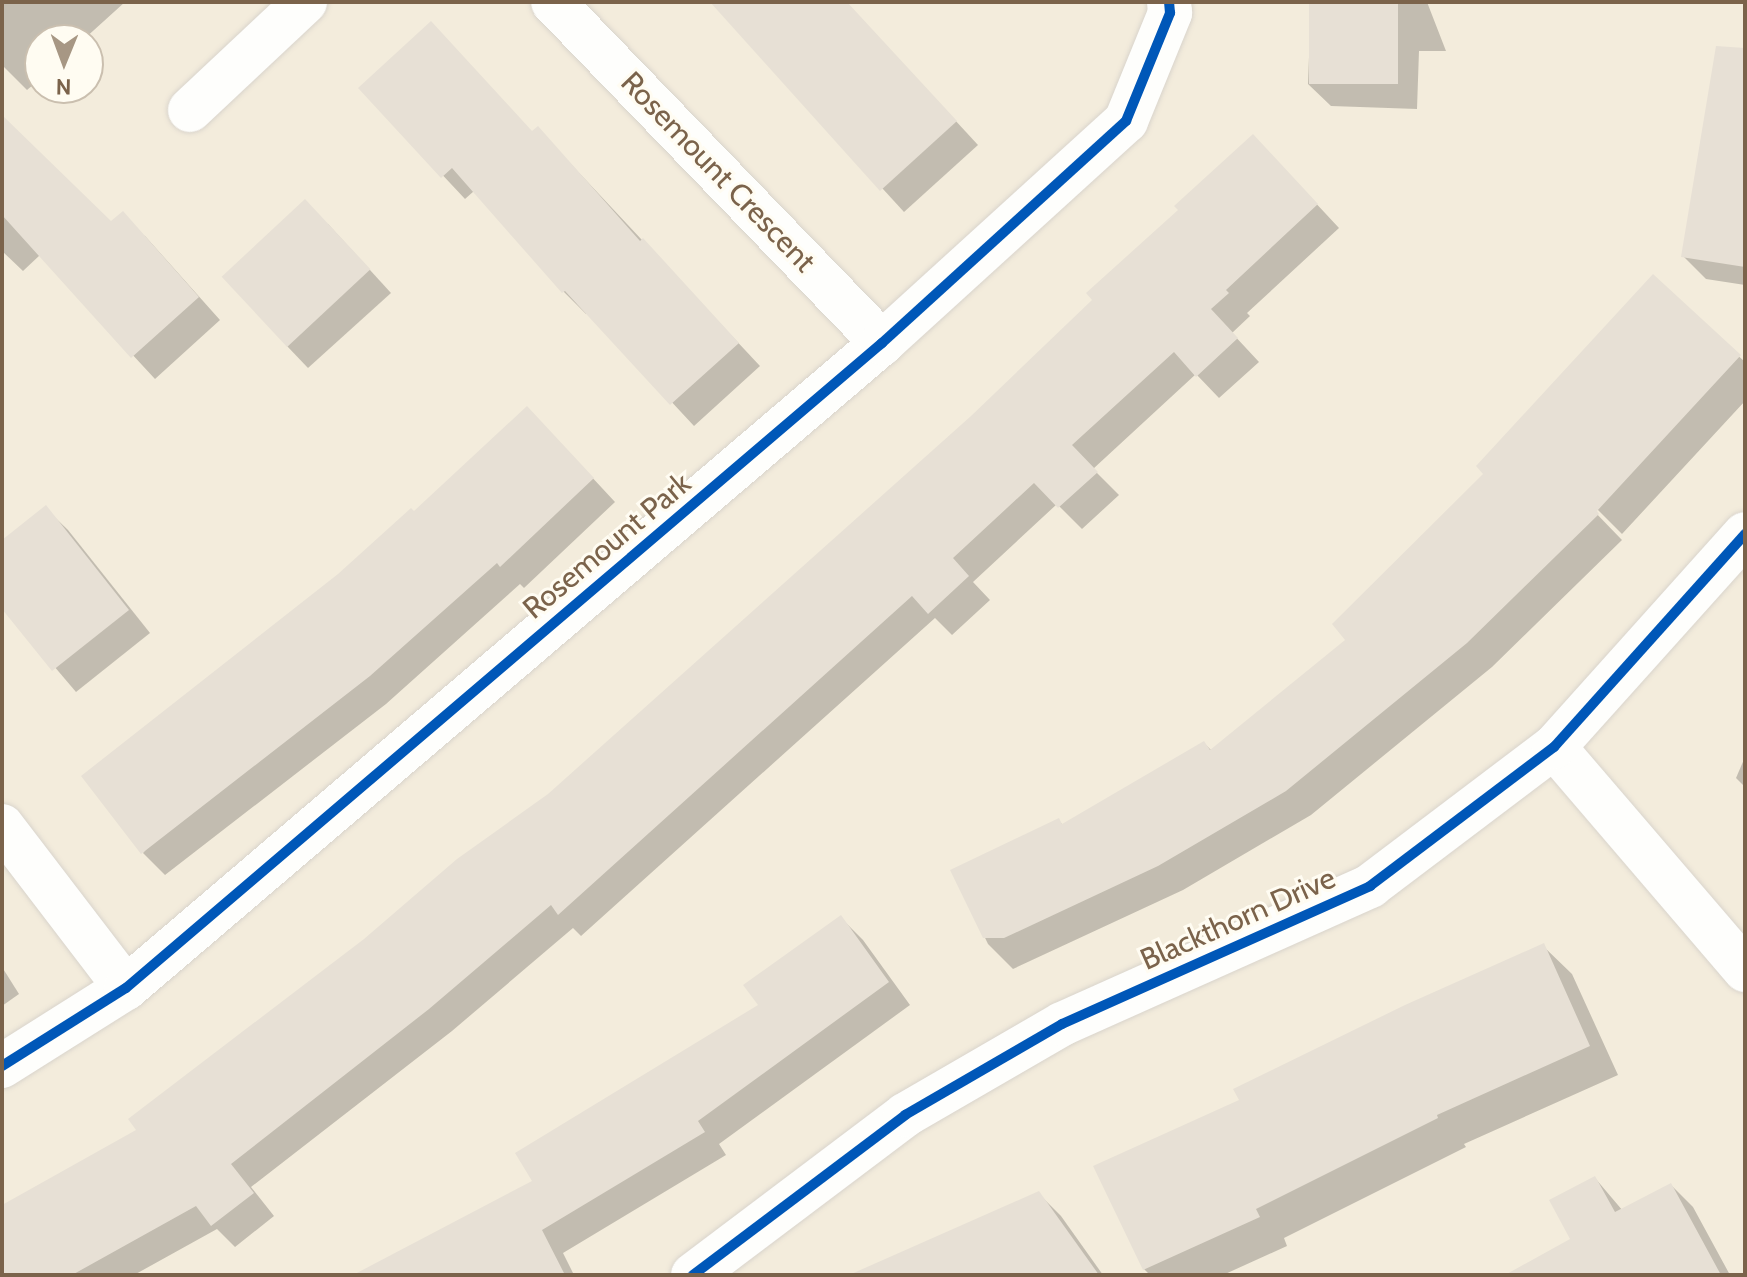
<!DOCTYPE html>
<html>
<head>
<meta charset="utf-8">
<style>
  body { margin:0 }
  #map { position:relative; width:1747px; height:1277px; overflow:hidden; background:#faf7ee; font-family:Cabin,sans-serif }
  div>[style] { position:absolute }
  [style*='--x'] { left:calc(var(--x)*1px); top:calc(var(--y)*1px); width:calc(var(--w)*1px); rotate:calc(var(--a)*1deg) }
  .residential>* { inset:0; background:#f3ecdc }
  .shadow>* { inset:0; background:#0003 }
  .building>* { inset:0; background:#e7e0d5; transform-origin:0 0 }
  .roads { filter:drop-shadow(0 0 2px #d9d4cc) drop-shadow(0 0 2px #d9d4cc) }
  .street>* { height:44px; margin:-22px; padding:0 22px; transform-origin:22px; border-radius:22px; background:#fefefc }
  .cycleway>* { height:10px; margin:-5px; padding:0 5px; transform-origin:5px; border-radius:5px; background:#0057b8 }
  span { translate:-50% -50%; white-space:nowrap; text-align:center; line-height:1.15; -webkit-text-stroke:6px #fffcf2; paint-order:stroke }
  .street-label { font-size:30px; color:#7b634b }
  .frame { position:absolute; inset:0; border:4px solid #7b634b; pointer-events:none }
  .north { position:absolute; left:24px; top:24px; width:80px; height:80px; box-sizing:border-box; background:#fffcf2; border:2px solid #cabfaf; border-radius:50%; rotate:181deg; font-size:22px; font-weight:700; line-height:32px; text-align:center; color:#7b634b }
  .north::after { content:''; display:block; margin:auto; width:28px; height:36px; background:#a79784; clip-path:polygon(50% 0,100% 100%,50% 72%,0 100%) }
</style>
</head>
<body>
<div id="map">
  <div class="residential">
    <i style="clip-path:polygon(evenodd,2px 2px,1745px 2px,1745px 1275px,2px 1275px,2px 2px,40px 40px,88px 40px,88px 88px,40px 88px,40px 40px)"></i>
  </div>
  <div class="shadow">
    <i style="clip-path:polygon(2px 2px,125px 2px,83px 40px,40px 40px,40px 79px,27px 90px,2px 65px)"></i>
    <i style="clip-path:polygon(712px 2px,846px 2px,978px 145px,904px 212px)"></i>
    <i style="clip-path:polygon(1311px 2px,1427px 2px,1446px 51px,1419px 51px,1417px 109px,1331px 106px,1308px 84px)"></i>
    <i style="clip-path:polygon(361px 88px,533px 133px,538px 129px,760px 366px,694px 426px,588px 312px,586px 314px,564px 292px,474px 191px,465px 199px)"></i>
    <i style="clip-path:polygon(1745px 98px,1745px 285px,1706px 279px,1683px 256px)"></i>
    <i style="clip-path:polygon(2px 118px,111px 224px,145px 236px,220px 320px,155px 379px,40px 255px,23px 271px,2px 251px)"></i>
    <i style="clip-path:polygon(1284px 169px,1339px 228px,1247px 313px,1250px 316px,1232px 333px,1259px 362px,1219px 398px,1196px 374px,1093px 469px,1119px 495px,1082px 529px,1057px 504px,973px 582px,990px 600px,952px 635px,935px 618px,581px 936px,573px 928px,452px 1031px,251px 1187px,274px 1216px,235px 1247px,217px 1229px,134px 1275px,2px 1275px,2px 1220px,139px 1131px,365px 941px,549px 796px)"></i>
    <i style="clip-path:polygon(328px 224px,391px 293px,308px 368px,286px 345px)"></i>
    <i style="clip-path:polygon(1653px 277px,1745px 362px,1745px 401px,1622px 534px,1593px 505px,1591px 508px,1622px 540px,1492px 667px,1311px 815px,1183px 890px,1013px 969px,988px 944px,953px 871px,1059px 821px,1063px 825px,1204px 743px,1212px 751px,1348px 640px)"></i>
    <i style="clip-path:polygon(549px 431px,615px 502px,524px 588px,520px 584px,386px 704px,165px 875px,143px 853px,414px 514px)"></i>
    <i style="clip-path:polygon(45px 508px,68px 530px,150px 633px,76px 692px,2px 605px,2px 542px)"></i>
    <i style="clip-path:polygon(1745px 757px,1745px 787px,1736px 778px)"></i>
    <i style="clip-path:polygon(841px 918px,863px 940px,910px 1005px,719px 1144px,726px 1155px,563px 1253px,574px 1275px,430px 1275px,535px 1182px,761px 1006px)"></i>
    <i style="clip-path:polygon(1543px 946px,1572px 974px,1618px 1075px,1464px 1144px,1466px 1147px,1284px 1238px,1287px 1246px,1223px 1275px,1150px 1275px,1144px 1269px,1241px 1101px)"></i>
    <i style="clip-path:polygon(2px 967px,19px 994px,2px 1006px)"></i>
    <i style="clip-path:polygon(1595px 1178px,1623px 1211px,1671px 1185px,1693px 1207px,1730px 1275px,1521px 1275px,1573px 1240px)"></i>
    <i style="clip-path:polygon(1038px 1193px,1061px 1216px,1103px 1275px,883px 1275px)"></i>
  </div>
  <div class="building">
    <i style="clip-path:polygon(710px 2px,847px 2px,957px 121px,880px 191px)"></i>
    <i style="left:1309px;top:2px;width:89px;height:82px"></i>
    <i style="clip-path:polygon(431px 21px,532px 131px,538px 126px,640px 241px,643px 238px,739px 343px,670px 405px,565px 291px,562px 293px,452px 168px,441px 178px,358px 88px)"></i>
    <i style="clip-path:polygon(1716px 46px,1745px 48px,1745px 267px,1681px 257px)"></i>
    <i style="clip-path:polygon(2px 115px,111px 221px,123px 211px,199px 297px,131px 358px,2px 215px)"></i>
    <i style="clip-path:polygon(1253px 134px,1318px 204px,1226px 290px,1229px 293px,1211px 309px,1238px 338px,1196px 377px,1174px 352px,1072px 445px,1098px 472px,1058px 508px,1034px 483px,953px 558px,969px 576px,928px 614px,912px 596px,558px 915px,551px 905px,429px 1009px,231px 1164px,254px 1193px,211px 1226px,196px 1206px,72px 1275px,2px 1275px,2px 1205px,136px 1130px,128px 1119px,364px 939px,457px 859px,548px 794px,971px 416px,1092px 300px,1086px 293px,1178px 210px,1174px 206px)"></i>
    <i style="left:305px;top:199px;width:96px;height:114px;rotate:47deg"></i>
    <i style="clip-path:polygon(1653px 274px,1741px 355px,1597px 511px,1599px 514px,1467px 643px,1286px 791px,1158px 866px,1004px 938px,983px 938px,950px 870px,1059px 818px,1062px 824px,1204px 741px,1210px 750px,1345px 640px,1332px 624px,1483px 474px,1476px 466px)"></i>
    <i style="clip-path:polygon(527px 406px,594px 478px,500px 567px,497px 563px,370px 676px,141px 854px,81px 776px,338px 574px,411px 508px,414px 511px)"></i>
    <i style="clip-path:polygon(46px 505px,129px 610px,52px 671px,2px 609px,2px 540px)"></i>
    <i style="clip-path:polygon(841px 915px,889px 982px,698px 1121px,705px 1132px,542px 1230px,565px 1275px,353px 1275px,532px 1181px,515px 1153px,758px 1005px,743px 985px)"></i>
    <i style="clip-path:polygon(1544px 943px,1590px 1046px,1437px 1115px,1438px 1118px,1256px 1209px,1260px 1217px,1143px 1270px,1093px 1166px,1239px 1100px,1233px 1089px,1405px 1005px)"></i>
    <i style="clip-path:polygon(1595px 1176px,1615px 1212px,1671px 1183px,1721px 1275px,1505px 1275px,1570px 1239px,1549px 1200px)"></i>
    <i style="clip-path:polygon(1039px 1191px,1099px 1275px,849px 1275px)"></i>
  </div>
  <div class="roads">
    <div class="street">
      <i style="--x:553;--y:2;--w:474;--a:46"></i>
      <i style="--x:190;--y:110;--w:158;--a:-43.2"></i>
      <i style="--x:1554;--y:747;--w:294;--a:49.4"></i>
      <i style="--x:2;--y:826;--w:204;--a:52.6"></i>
      <i style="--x:2;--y:1066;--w:146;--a:-32.2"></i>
      <i style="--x:126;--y:988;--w:994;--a:-40.47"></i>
      <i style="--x:882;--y:343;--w:330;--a:-42.3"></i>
      <i style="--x:1126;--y:121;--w:117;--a:-67.8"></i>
      <i style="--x:1170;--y:13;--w:11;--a:-95"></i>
      <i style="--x:693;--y:1275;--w:266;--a:-37"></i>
      <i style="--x:905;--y:1115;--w:181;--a:-30.1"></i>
      <i style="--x:1062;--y:1024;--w:338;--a:-24.1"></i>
      <i style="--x:1370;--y:886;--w:231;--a:-37.1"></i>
      <i style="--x:1554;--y:747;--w:286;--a:-48.1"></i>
    </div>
  </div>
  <div class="cycleway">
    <i style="--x:2;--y:1066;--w:146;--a:-32.2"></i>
    <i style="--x:126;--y:988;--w:994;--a:-40.47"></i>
    <i style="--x:882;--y:343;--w:330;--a:-42.3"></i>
    <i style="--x:1126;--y:121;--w:117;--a:-67.8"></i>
    <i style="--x:1170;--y:13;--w:11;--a:-95"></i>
    <i style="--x:693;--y:1275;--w:266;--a:-37"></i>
    <i style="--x:905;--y:1115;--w:181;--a:-30.1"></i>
    <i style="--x:1062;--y:1024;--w:338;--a:-24.1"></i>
    <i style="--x:1370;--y:886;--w:231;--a:-37.1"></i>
    <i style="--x:1554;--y:747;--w:286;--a:-48.1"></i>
  </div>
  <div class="street-label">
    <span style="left:718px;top:172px;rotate:46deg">Rosemount Crescent</span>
    <span style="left:607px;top:546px;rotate:-40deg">Rosemount Park</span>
    <span style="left:1238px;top:919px;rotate:-24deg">Blackthorn Drive</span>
  </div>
  <div class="frame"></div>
  <div class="north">N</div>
</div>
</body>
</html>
